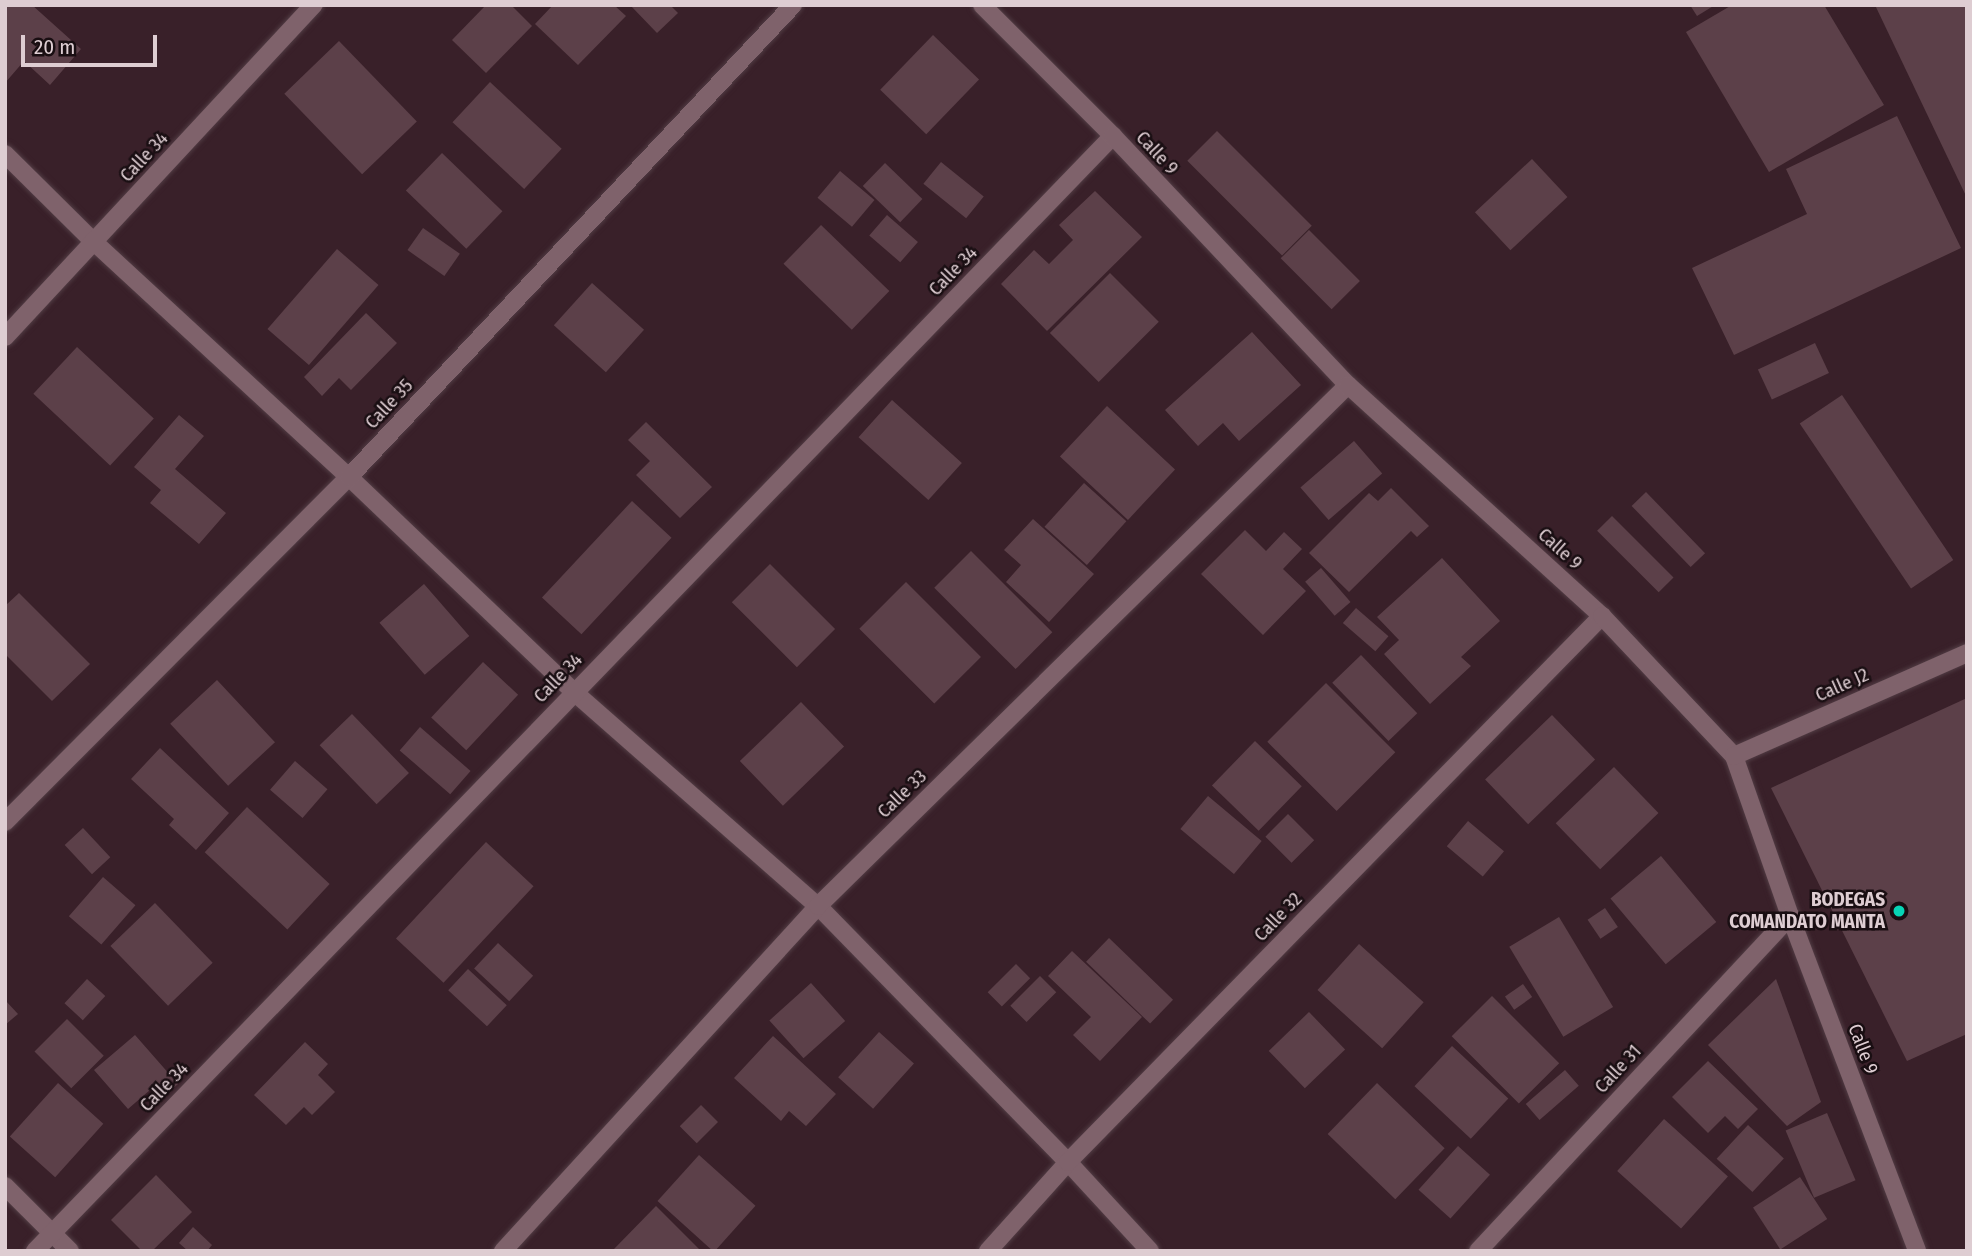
<!DOCTYPE html>
<html>
<head>
<meta charset="utf-8">
<style>
  body { margin:0 }
  #map { position:relative; width:1972px; height:1256px; overflow:hidden; background:#392029; font-family:"Fira Sans Condensed",sans-serif }
  div>[style] { position:absolute }
  [style*='--x'] { left:calc(var(--x)*1px); top:calc(var(--y)*1px); width:calc(var(--w)*1px); rotate:calc(var(--a)*1deg) }
  .building>* { inset:0; background:#5c4049; transform-origin:0 0 }
  .roads { filter:drop-shadow(0 0 2px #513c44) drop-shadow(0 0 2px #513c44) }
  .street>* { height:18px; margin:-9px; padding:0 9px; transform-origin:9px; border-radius:9px; background:#7f626b }
  .secondary>* { height:18px; margin:-9px; padding:0 9px; transform-origin:9px; border-radius:9px; background:#7f626b }
  .dots>* { width:19px; height:19px; translate:-50% -50%; box-sizing:border-box; border:4px solid #190e12; border-radius:50% }
  span { translate:-50% -50%; white-space:nowrap; text-align:center; line-height:1.15; -webkit-text-stroke:5px #190e12; paint-order:stroke }
  .street-label { font-size:19px; color:#decdd2 }
  .poi-label { font-size:19px; color:#decdd2; font-weight:700 }
  .right { translate:-100% -50%; text-align:right }
  .frame { position:absolute; inset:0; border:7px solid #decdd2; pointer-events:none }
  .scale { position:absolute; left:21px; top:35px; width:136px; height:32px; box-sizing:border-box; border:4px solid #decdd2; border-top:0; padding-left:9px; font-size:21px; line-height:24px; white-space:nowrap; color:#decdd2; -webkit-text-stroke:5px #190e12; paint-order:stroke }
</style>
</head>
<body>
<div id="map">
  <div class="building">
    <i style="clip-path:polygon(5px 5px,32px 5px,81px 49px,50px 85px,24px 61px,5px 83px)"></i>
    <i style="clip-path:polygon(486px 5px,511px 5px,532px 26px,486px 73px,452px 40px)"></i>
    <i style="clip-path:polygon(553px 5px,614px 5px,626px 16px,578px 65px,535px 24px)"></i>
    <i style="clip-path:polygon(630px 5px,670px 5px,678px 13px,657px 33px)"></i>
    <i style="clip-path:polygon(1690px 5px,1715px 5px,1697px 16px)"></i>
    <i style="clip-path:polygon(1732px 5px,1824px 5px,1884px 105px,1769px 172px,1686px 32px)"></i>
    <i style="clip-path:polygon(1875px 5px,1967px 5px,1967px 198px)"></i>
    <i style="left:933px;top:35px;width:64px;height:76px;rotate:44deg"></i>
    <i style="left:339px;top:41px;width:112px;height:76px;rotate:46deg"></i>
    <i style="left:490px;top:82px;width:98px;height:55px;rotate:43deg"></i>
    <i style="clip-path:polygon(1897px 116px,1961px 248px,1734px 355px,1692px 268px,1807px 214px,1786px 169px)"></i>
    <i style="left:1217px;top:131px;width:134px;height:42px;rotate:45deg"></i>
    <i style="left:442px;top:153px;width:84px;height:52px;rotate:44deg"></i>
    <i style="left:1532px;top:159px;width:52px;height:78px;rotate:47deg"></i>
    <i style="left:941px;top:162px;width:55px;height:28px;rotate:39deg"></i>
    <i style="left:885px;top:163px;width:52px;height:32px;rotate:44deg"></i>
    <i style="left:840px;top:171px;width:45px;height:35px;rotate:40deg"></i>
    <i style="clip-path:polygon(1095px 191px,1142px 237px,1047px 331px,1001px 284px,1034px 250px,1049px 264px,1073px 240px,1059px 225px)"></i>
    <i style="left:887px;top:215px;width:41px;height:27px;rotate:41deg"></i>
    <i style="left:821px;top:225px;width:95px;height:54px;rotate:44deg"></i>
    <i style="left:423px;top:228px;width:45px;height:27px;rotate:35deg"></i>
    <i style="left:1309px;top:230px;width:72px;height:40px;rotate:45deg"></i>
    <i style="left:337px;top:249px;width:55px;height:106px;rotate:41deg"></i>
    <i style="left:1110px;top:273px;width:69px;height:85px;rotate:45deg"></i>
    <i style="left:592px;top:283px;width:70px;height:57px;rotate:42deg"></i>
    <i style="clip-path:polygon(366px 313px,397px 343px,351px 390px,339px 378px,322px 396px,304px 377px)"></i>
    <i style="clip-path:polygon(1252px 332px,1301px 385px,1239px 441px,1223px 423px,1198px 446px,1165px 410px)"></i>
    <i style="left:1815px;top:343px;width:33px;height:63px;rotate:65deg"></i>
    <i style="left:77px;top:347px;width:105px;height:64px;rotate:43deg"></i>
    <i style="left:1842px;top:395px;width:199px;height:51px;rotate:56deg"></i>
    <i style="left:892px;top:400px;width:94px;height:50px;rotate:42deg"></i>
    <i style="left:1107px;top:406px;width:93px;height:69px;rotate:43deg"></i>
    <i style="clip-path:polygon(179px 415px,204px 436px,175px 469px,226px 513px,199px 544px,150px 503px,161px 490px,134px 467px)"></i>
    <i style="clip-path:polygon(646px 422px,712px 487px,680px 518px,636px 475px,650px 461px,628px 440px)"></i>
    <i style="left:1354px;top:441px;width:43px;height:71px;rotate:49deg"></i>
    <i style="left:1084px;top:483px;width:57px;height:59px;rotate:42deg"></i>
    <i style="clip-path:polygon(1391px 488px,1429px 526px,1417px 537px,1411px 531px,1349px 592px,1309px 553px,1369px 493px,1378px 501px)"></i>
    <i style="left:1646px;top:492px;width:85px;height:20px;rotate:46deg"></i>
    <i style="left:632px;top:501px;width:54px;height:132px;rotate:43deg"></i>
    <i style="left:1612px;top:516px;width:87px;height:21px;rotate:45deg"></i>
    <i style="clip-path:polygon(1033px 519px,1094px 574px,1049px 622px,1006px 582px,1021px 565px,1004px 550px)"></i>
    <i style="clip-path:polygon(1245px 530px,1266px 551px,1284px 532px,1302px 549px,1283px 569px,1306px 591px,1263px 635px,1201px 574px)"></i>
    <i style="left:971px;top:551px;width:115px;height:52px;rotate:45deg"></i>
    <i style="clip-path:polygon(1442px 558px,1500px 621px,1461px 657px,1471px 666px,1430px 704px,1384px 654px,1399px 640px,1377px 617px)"></i>
    <i style="left:770px;top:564px;width:92px;height:54px;rotate:45deg"></i>
    <i style="left:1321px;top:568px;width:45px;height:21px;rotate:49deg"></i>
    <i style="left:906px;top:582px;width:106px;height:66px;rotate:45deg"></i>
    <i style="left:424px;top:584px;width:69px;height:59px;rotate:49deg"></i>
    <i style="clip-path:polygon(19px 593px,90px 664px,52px 701px,5px 654px,5px 606px)"></i>
    <i style="left:1356px;top:608px;width:43px;height:20px;rotate:41deg"></i>
    <i style="left:1361px;top:655px;width:81px;height:40px;rotate:46deg"></i>
    <i style="left:483px;top:662px;width:48px;height:76px;rotate:43deg"></i>
    <i style="left:217px;top:680px;width:85px;height:64px;rotate:47deg"></i>
    <i style="left:1326px;top:683px;width:98px;height:83px;rotate:45deg"></i>
    <i style="clip-path:polygon(1967px 698px,1967px 1034px,1907px 1061px,1771px 788px)"></i>
    <i style="left:801px;top:702px;width:62px;height:85px;rotate:46deg"></i>
    <i style="left:352px;top:714px;width:82px;height:45px;rotate:46deg"></i>
    <i style="left:1552px;top:715px;width:62px;height:93px;rotate:46deg"></i>
    <i style="left:420px;top:727px;width:67px;height:31px;rotate:41deg"></i>
    <i style="left:1255px;top:741px;width:65px;height:62px;rotate:44deg"></i>
    <i style="clip-path:polygon(160px 748px,229px 813px,196px 850px,169px 825px,174px 819px,131px 779px)"></i>
    <i style="left:295px;top:761px;width:43px;height:38px;rotate:41deg"></i>
    <i style="left:1614px;top:767px;width:64px;height:81px;rotate:46deg"></i>
    <i style="left:1208px;top:796px;width:70px;height:43px;rotate:40deg"></i>
    <i style="left:247px;top:807px;width:113px;height:62px;rotate:43deg"></i>
    <i style="left:1288px;top:814px;width:37px;height:32px;rotate:45deg"></i>
    <i style="left:1468px;top:821px;width:47px;height:33px;rotate:40deg"></i>
    <i style="left:83px;top:828px;width:40px;height:25px;rotate:47deg"></i>
    <i style="left:486px;top:842px;width:65px;height:132px;rotate:43deg"></i>
    <i style="left:1661px;top:856px;width:86px;height:66px;rotate:50deg"></i>
    <i style="left:103px;top:877px;width:43px;height:52px;rotate:41deg"></i>
    <i style="left:155px;top:903px;width:83px;height:62px;rotate:46deg"></i>
    <i style="left:1605px;top:908px;width:23px;height:21px;rotate:56deg"></i>
    <i style="left:1559px;top:917px;width:105px;height:58px;rotate:59deg"></i>
    <i style="left:1109px;top:938px;width:89px;height:33px;rotate:44deg"></i>
    <i style="left:498px;top:943px;width:48px;height:35px;rotate:43deg"></i>
    <i style="left:1359px;top:944px;width:87px;height:62px;rotate:42deg"></i>
    <i style="clip-path:polygon(1072px 951px,1142px 1017px,1100px 1061px,1073px 1035px,1091px 1017px,1048px 976px)"></i>
    <i style="left:1016px;top:964px;width:20px;height:40px;rotate:45deg"></i>
    <i style="left:468px;top:969px;width:53px;height:29px;rotate:43deg"></i>
    <i style="left:1040px;top:976px;width:23px;height:42px;rotate:45deg"></i>
    <i style="left:87px;top:979px;width:25px;height:33px;rotate:43deg"></i>
    <i style="clip-path:polygon(1776px 979px,1821px 1102px,1787px 1126px,1708px 1045px)"></i>
    <i style="left:811px;top:983px;width:51px;height:56px;rotate:48deg"></i>
    <i style="left:1523px;top:984px;width:16px;height:22px;rotate:55deg"></i>
    <i style="left:1492px;top:996px;width:95px;height:57px;rotate:45deg"></i>
    <i style="clip-path:polygon(5px 1000px,18px 1014px,5px 1025px)"></i>
    <i style="left:1309px;top:1012px;width:52px;height:56px;rotate:46deg"></i>
    <i style="left:67px;top:1019px;width:52px;height:46px;rotate:45deg"></i>
    <i style="left:879px;top:1032px;width:47px;height:61px;rotate:42deg"></i>
    <i style="clip-path:polygon(135px 1035px,178px 1084px,160px 1100px,150px 1090px,128px 1109px,94px 1070px)"></i>
    <i style="clip-path:polygon(773px 1036px,836px 1094px,806px 1126px,789px 1111px,781px 1121px,734px 1078px)"></i>
    <i style="clip-path:polygon(305px 1042px,328px 1064px,318px 1075px,335px 1092px,312px 1115px,304px 1107px,286px 1125px,254px 1095px)"></i>
    <i style="left:1452px;top:1046px;width:77px;height:55px;rotate:43deg"></i>
    <i style="clip-path:polygon(1708px 1061px,1758px 1109px,1738px 1129px,1725px 1116px,1708px 1133px,1672px 1097px)"></i>
    <i style="left:1565px;top:1070px;width:21px;height:52px;rotate:49deg"></i>
    <i style="left:58px;top:1083px;width:61px;height:72px;rotate:42deg"></i>
    <i style="left:1377px;top:1083px;width:94px;height:71px;rotate:44deg"></i>
    <i style="left:701px;top:1105px;width:24px;height:30px;rotate:45deg"></i>
    <i style="left:1827px;top:1113px;width:73px;height:45px;rotate:67deg"></i>
    <i style="left:1664px;top:1119px;width:86px;height:70px;rotate:42deg"></i>
    <i style="left:1748px;top:1125px;width:49px;height:46px;rotate:43deg"></i>
    <i style="left:1458px;top:1146px;width:43px;height:59px;rotate:42deg"></i>
    <i style="left:699px;top:1155px;width:76px;height:62px;rotate:42deg"></i>
    <i style="clip-path:polygon(156px 1175px,192px 1212px,152px 1251px,142px 1251px,111px 1220px)"></i>
    <i style="left:1800px;top:1177px;width:50px;height:56px;rotate:57deg"></i>
    <i style="clip-path:polygon(656px 1206px,701px 1251px,616px 1251px,614px 1249px)"></i>
    <i style="clip-path:polygon(193px 1227px,212px 1245px,207px 1251px,188px 1251px,179px 1243px)"></i>
  </div>
  <div class="roads">
    <div class="street">
      <i style="--x:5;--y:154;--w:124;--a:44.7"></i>
      <i style="--x:93;--y:241;--w:348;--a:42.7"></i>
      <i style="--x:349;--y:477;--w:311;--a:43.7"></i>
      <i style="--x:574;--y:692;--w:325;--a:41.3"></i>
      <i style="--x:818;--y:906;--w:358;--a:45.7"></i>
      <i style="--x:1068;--y:1162;--w:121;--a:47.3"></i>
      <i style="--x:5;--y:337;--w:454;--a:-47.1"></i>
      <i style="--x:1734;--y:756;--w:170;--a:70.7"></i>
      <i style="--x:1790;--y:916;--w:358;--a:69.2"></i>
      <i style="--x:5;--y:822;--w:487;--a:-45.1"></i>
      <i style="--x:349;--y:477;--w:648;--a:-46.75"></i>
      <i style="--x:5;--y:1186;--w:92;--a:45"></i>
      <i style="--x:35;--y:1251;--w:1551;--a:-45.97"></i>
      <i style="--x:503;--y:1251;--w:467;--a:-47.6"></i>
      <i style="--x:818;--y:906;--w:743;--a:-44.51"></i>
      <i style="--x:988;--y:1251;--w:120;--a:-48"></i>
      <i style="--x:1068;--y:1162;--w:764;--a:-45.64"></i>
      <i style="--x:1478;--y:1251;--w:458;--a:-47"></i>
    </div>
    <div class="secondary">
      <i style="--x:982;--y:5;--w:185;--a:45"></i>
      <i style="--x:1113;--y:136;--w:342;--a:46.7"></i>
      <i style="--x:1348;--y:385;--w:343;--a:42.3"></i>
      <i style="--x:1602;--y:616;--w:192;--a:46.7"></i>
      <i style="--x:1734;--y:756;--w:255;--a:-23.8"></i>
    </div>
  </div>
  <div class="dots">
    <i style="left:1899px;top:911px;background:#07d5b6"></i>
  </div>
  <div class="street-label">
    <span style="left:1157px;top:153px;rotate:47deg">Calle 9</span>
    <span style="left:144px;top:157px;rotate:-47deg">Calle 34</span>
    <span style="left:953px;top:271px;rotate:-46deg">Calle 34</span>
    <span style="left:389px;top:404px;rotate:-47deg">Calle 35</span>
    <span style="left:1560px;top:549px;rotate:42deg">Calle 9</span>
    <span style="left:558px;top:678px;rotate:-46deg">Calle 34</span>
    <span style="left:1842px;top:685px;rotate:-24deg">Calle J2</span>
    <span style="left:902px;top:794px;rotate:-44deg">Calle 33</span>
    <span style="left:1278px;top:917px;rotate:-46deg">Calle 32</span>
    <span style="left:1863px;top:1049px;rotate:69deg">Calle 9</span>
    <span style="left:1618px;top:1069px;rotate:-47deg">Calle 31</span>
    <span style="left:164px;top:1087px;rotate:-46deg">Calle 34</span>
  </div>
  <div class="poi-label">
    <span class="right" style="left:1885px;top:911px">BODEGAS<br>COMANDATO MANTA</span>
  </div>
  <div class="frame"></div>
  <div class="scale">20 m</div>
</div>
</body>
</html>
